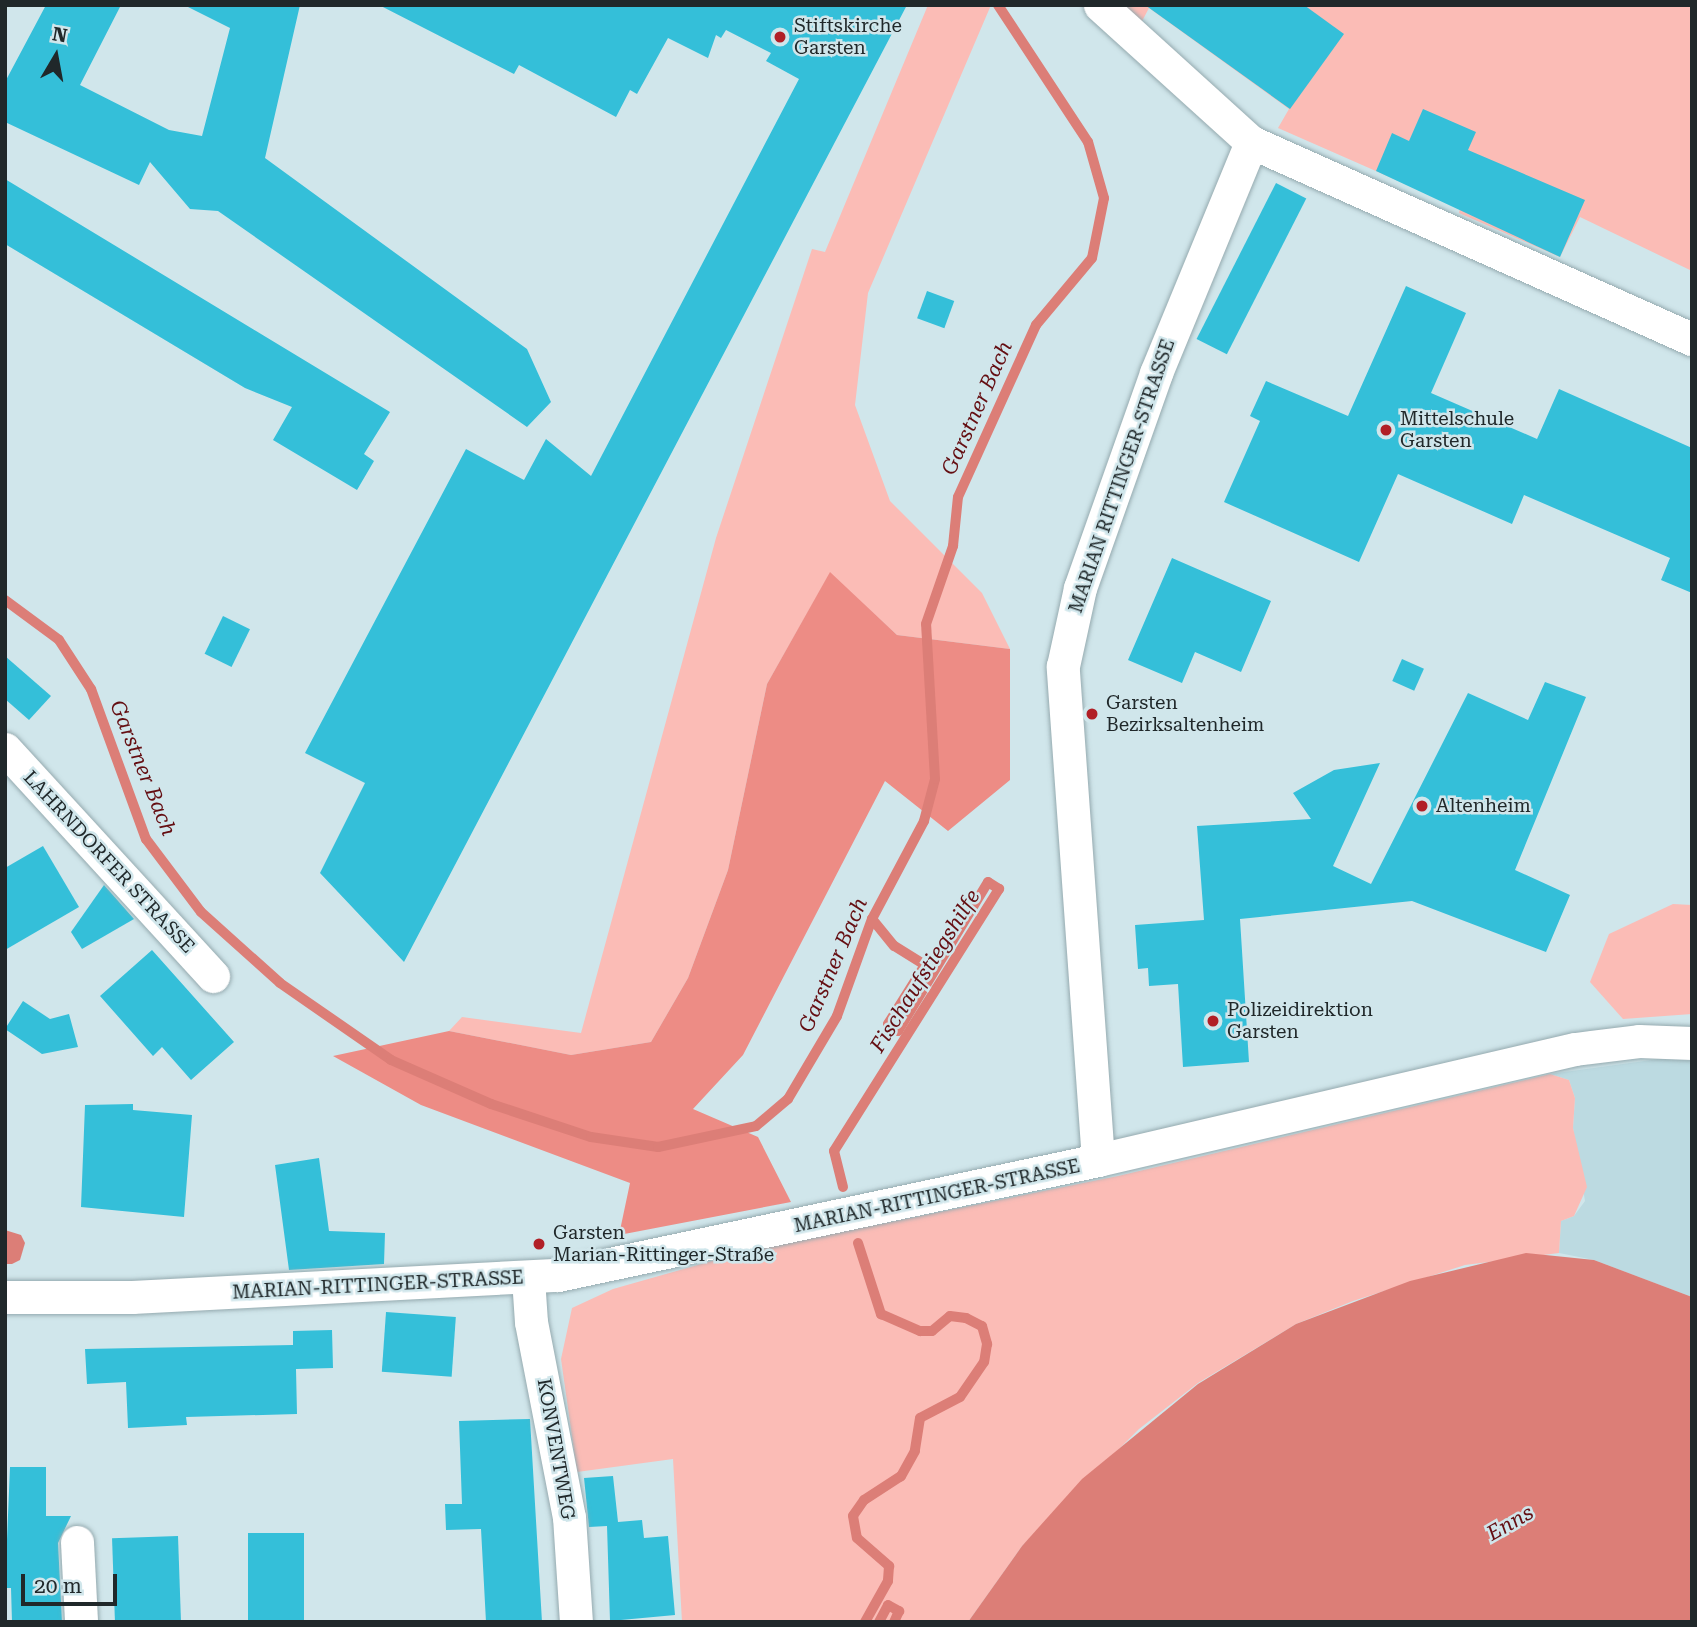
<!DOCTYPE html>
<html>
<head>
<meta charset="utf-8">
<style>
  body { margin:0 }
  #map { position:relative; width:1697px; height:1627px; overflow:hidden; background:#d0e6eb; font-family:"Roboto Serif",serif }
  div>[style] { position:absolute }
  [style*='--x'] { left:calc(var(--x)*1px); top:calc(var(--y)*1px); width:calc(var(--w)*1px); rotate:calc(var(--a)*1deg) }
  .built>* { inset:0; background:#bcdae1 }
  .green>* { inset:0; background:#fbbcb6 }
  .forest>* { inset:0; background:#ed8c85 }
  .water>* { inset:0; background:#dc7e77 }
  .stream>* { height:10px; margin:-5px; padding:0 5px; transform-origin:5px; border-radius:5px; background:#dc7e77 }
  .building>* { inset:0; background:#34bfd9; transform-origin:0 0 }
  .roads { filter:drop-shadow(0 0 2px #95aaaf) drop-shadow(0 0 2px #95aaaf) }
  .minor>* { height:33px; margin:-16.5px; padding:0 16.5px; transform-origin:16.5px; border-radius:16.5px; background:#fff }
  .dots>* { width:19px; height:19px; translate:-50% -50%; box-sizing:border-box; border:4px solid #d0e6eb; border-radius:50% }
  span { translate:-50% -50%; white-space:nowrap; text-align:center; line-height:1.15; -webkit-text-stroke:5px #d0e6eb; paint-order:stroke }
  .poi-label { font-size:19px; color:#20282a }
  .left { translate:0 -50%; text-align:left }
  .street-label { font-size:19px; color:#20282a }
  .water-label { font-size:21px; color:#640e12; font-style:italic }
  .frame { position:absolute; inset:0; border:7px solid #20282a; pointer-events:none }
  .north { position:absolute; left:21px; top:21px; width:70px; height:70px; -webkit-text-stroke:5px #d0e6eb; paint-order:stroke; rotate:10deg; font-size:19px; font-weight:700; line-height:28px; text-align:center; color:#20282a }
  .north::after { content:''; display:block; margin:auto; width:24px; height:32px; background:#20282a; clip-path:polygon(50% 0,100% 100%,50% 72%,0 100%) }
  .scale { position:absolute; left:21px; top:1574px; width:96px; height:32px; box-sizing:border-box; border:4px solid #20282a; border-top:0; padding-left:9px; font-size:21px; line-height:24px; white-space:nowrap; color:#20282a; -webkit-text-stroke:5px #d0e6eb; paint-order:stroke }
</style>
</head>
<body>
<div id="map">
  <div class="built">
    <i style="clip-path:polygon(1666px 1058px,1692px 1061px,1692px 1297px,1594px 1260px,1559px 1253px,1561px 1221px,1574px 1216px,1585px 1201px,1573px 1128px,1575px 1098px,1569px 1080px,1550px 1074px)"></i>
  </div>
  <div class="green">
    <i style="clip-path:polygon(928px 5px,991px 5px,868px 293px,855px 405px,890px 501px,982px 593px,1010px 649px,897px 635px,830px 573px,767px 684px,728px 870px,688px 978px,651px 1042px,571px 1055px,449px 1031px,462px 1017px,581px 1033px,716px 538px,812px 249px,825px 252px)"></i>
    <i style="clip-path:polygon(1118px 5px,1692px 5px,1692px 271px,1580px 217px,1560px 257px,1459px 213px,1460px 208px,1278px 128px,1289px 109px,1149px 8px,1140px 25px)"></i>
    <i style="clip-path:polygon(1673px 904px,1692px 905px,1692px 1014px,1623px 1019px,1590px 982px,1609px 934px)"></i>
    <i style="clip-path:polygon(1550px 1074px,1569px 1080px,1575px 1098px,1573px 1128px,1587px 1187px,1574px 1216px,1561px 1221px,1559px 1253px,1465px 1265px,1353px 1301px,1296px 1324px,1198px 1383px,1139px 1429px,1022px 1546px,968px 1622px,682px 1622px,673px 1459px,577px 1472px,561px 1359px,572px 1308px,613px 1289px,747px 1251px,1118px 1176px)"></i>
  </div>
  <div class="forest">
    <i style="clip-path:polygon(830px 572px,897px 635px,1010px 649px,1010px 780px,948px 831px,885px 781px,743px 1055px,693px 1109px,758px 1137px,791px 1202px,619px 1235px,630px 1183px,421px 1105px,333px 1056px,449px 1031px,571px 1055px,651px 1042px,688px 978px,728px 870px,767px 684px)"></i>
  </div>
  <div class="water">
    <i style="clip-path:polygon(5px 1230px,21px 1235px,25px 1243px,20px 1260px,12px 1264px,5px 1264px)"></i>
    <i style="clip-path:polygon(1526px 1253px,1594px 1260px,1692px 1297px,1692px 1622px,968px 1622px,1022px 1546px,1082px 1479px,1198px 1384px,1296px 1324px,1410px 1281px)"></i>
  </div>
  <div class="stream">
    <i style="--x:5;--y:600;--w:67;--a:36.5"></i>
    <i style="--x:59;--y:640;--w:59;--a:56.9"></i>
    <i style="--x:91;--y:689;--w:160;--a:69.9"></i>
    <i style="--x:146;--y:839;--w:91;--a:53"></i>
    <i style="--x:201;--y:912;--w:106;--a:41.9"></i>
    <i style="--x:280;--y:983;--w:135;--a:34.7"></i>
    <i style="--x:391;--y:1060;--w:109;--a:23.7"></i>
    <i style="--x:491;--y:1104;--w:105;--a:18.3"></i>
    <i style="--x:591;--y:1137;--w:68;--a:8.5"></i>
    <i style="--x:658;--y:1147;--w:100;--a:-12.1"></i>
    <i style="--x:756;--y:1126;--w:42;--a:-40.2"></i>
    <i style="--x:788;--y:1099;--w:96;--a:-59.4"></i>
    <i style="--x:837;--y:1016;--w:103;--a:-70.2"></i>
    <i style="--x:872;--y:919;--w:111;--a:-62"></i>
    <i style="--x:924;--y:821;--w:43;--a:-75.3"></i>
    <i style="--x:935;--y:779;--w:155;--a:-93.3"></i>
    <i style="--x:926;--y:624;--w:83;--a:-70.9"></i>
    <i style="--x:953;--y:546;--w:49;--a:-84.2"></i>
    <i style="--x:958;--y:497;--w:189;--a:-65.6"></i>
    <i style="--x:1036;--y:325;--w:87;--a:-50.1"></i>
    <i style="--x:1092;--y:258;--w:61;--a:-78.7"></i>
    <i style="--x:1104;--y:198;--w:58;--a:-105.9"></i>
    <i style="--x:1088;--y:142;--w:164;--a:-123.3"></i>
    <i style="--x:843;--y:1187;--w:37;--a:-104"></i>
    <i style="--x:834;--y:1151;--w:310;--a:-57.8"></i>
    <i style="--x:999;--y:889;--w:13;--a:-148"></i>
    <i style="--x:988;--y:882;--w:174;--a:121.1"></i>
    <i style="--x:898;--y:1031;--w:12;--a:-145"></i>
    <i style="--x:888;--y:1024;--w:70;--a:-57.9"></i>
    <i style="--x:925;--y:965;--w:36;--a:-148"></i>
    <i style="--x:894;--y:946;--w:35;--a:-129"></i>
    <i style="--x:858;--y:1243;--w:75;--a:72.1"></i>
    <i style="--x:881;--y:1314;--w:43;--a:23.6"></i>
    <i style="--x:920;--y:1331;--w:12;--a:0"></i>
    <i style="--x:932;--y:1331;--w:23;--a:-40"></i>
    <i style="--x:950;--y:1316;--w:16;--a:7"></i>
    <i style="--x:966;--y:1318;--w:18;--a:27"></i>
    <i style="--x:982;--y:1326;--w:19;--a:74"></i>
    <i style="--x:987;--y:1344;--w:18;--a:99"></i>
    <i style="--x:984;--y:1362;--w:42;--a:124.4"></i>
    <i style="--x:960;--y:1397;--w:45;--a:152.3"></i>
    <i style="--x:920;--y:1418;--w:33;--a:99"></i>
    <i style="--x:915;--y:1451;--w:29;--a:119"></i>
    <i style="--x:901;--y:1476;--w:44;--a:147"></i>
    <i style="--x:864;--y:1500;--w:19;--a:125"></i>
    <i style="--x:853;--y:1516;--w:22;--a:80"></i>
    <i style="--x:857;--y:1538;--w:43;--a:41.2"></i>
    <i style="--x:889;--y:1566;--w:15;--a:94"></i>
    <i style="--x:888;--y:1581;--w:47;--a:119.3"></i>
    <i style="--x:879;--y:1622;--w:19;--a:-62"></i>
    <i style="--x:888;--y:1605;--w:13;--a:29"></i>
    <i style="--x:899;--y:1611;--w:12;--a:114"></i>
  </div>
  <div class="building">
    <i style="clip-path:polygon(46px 5px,121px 5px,80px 85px,169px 130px,202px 136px,230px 28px,184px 5px,300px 5px,265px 158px,527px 349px,551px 402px,527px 427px,218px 211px,190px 209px,150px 162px,139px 185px,5px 122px,5px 82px)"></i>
    <i style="clip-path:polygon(379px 5px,907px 5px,404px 962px,320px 873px,365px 783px,305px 753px,466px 449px,524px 480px,546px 439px,591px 476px,799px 79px,766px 61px,771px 53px,726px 30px,721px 38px,716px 35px,708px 58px,668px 38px,637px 94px,630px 90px,616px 117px,519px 65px,514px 74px)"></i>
    <i style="clip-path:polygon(1145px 5px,1304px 5px,1344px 34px,1290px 109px)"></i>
    <i style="clip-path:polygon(1423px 109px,1476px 132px,1468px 150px,1585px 200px,1560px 257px,1376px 171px,1392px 133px,1409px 141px)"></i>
    <i style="clip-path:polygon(5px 179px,390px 412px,364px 454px,374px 461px,357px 490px,273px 440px,292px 407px,245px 388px,5px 244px)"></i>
    <i style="left:1276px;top:183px;width:34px;height:175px;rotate:27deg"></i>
    <i style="clip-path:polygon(1406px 286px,1466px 313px,1431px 393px,1537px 439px,1559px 389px,1692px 448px,1692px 593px,1661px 580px,1670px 558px,1524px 495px,1512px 524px,1398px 474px,1359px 562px,1224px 502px,1260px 421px,1250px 416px,1266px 381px,1348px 416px)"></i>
    <i style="left:927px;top:291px;width:29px;height:29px;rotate:20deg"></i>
    <i style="clip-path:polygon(1172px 558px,1271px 601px,1241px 672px,1195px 652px,1182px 683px,1128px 660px)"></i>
    <i style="left:223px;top:616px;width:30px;height:42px;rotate:26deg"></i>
    <i style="clip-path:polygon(5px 656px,51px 696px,29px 720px,5px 699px)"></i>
    <i style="left:1402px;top:659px;width:24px;height:24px;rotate:24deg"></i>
    <i style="clip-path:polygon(1545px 682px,1586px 697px,1515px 870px,1570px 895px,1546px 952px,1412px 901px,1240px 919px,1249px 1062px,1183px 1067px,1178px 984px,1149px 986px,1148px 968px,1138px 969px,1135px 925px,1204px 920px,1197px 826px,1311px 819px,1293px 793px,1334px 770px,1380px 763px,1333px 866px,1371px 884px,1468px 693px,1528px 720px)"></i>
    <i style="clip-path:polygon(43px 846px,79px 907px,5px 950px,5px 868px)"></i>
    <i style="clip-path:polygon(104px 885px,134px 919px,82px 949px,71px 932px)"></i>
    <i style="clip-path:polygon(152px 950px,234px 1042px,191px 1080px,162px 1047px,153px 1056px,100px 996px)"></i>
    <i style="clip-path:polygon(23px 1001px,50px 1019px,69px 1014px,78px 1047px,42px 1054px,5px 1029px)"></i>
    <i style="clip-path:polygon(133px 1104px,133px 1110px,192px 1115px,184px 1217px,81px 1207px,85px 1105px)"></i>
    <i style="clip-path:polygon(319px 1158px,329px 1231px,385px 1233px,384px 1264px,289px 1270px,275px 1165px)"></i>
    <i style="left:386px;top:1312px;width:70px;height:60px;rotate:4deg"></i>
    <i style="clip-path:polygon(332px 1330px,333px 1368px,296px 1369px,297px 1414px,186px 1417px,187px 1425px,128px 1428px,126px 1382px,87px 1384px,85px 1349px,293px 1345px,293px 1331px)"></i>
    <i style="clip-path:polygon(530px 1419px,542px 1622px,486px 1622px,481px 1529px,446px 1530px,445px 1504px,462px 1504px,459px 1421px)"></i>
    <i style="clip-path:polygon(10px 1467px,46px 1467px,46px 1516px,71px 1516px,58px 1543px,62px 1622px,12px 1622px,11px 1588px,5px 1588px)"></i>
    <i style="clip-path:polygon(613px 1476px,618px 1522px,642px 1520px,644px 1538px,668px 1536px,675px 1615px,610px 1621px,607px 1526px,589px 1527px,584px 1478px)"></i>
    <i style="left:248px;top:1533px;width:56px;height:89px"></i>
    <i style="left:178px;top:1536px;width:86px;height:66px;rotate:88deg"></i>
  </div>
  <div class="roads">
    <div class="minor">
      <i style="--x:1100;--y:5;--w:204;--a:42.2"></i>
      <i style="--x:1251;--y:142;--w:483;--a:24.1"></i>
      <i style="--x:5;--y:749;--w:308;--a:47.5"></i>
      <i style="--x:1098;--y:1160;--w:495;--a:-94.1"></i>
      <i style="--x:1063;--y:666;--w:80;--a:-77.7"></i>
      <i style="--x:1080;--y:588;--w:228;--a:-70.5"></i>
      <i style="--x:1156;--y:373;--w:250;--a:-67.6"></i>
      <i style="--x:528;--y:1278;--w:44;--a:86.1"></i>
      <i style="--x:531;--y:1322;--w:199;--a:79"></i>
      <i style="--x:569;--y:1517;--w:105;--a:86.2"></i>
      <i style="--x:5;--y:1297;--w:127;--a:0"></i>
      <i style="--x:132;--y:1297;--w:427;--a:-3"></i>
      <i style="--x:558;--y:1275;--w:552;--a:-12.02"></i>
      <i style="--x:1098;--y:1160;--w:490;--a:-13.1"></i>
      <i style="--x:1575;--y:1049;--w:64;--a:-7.1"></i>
      <i style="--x:1639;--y:1041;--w:53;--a:2.2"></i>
      <i style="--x:77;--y:1542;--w:80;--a:87.1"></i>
    </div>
  </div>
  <div class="dots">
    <i style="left:780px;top:37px;background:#b11f26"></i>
    <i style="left:1386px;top:430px;background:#b11f26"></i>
    <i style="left:1092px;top:714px;background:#b11f26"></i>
    <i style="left:1422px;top:806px;background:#b11f26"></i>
    <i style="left:1213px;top:1021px;background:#b11f26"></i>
    <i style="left:539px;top:1244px;background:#b11f26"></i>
  </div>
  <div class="poi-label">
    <span class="left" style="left:794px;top:37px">Stiftskirche<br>Garsten</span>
    <span class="left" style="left:1400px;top:430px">Mittelschule<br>Garsten</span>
    <span class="left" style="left:1106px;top:714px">Garsten<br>Bezirksaltenheim</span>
    <span class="left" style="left:1436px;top:806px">Altenheim</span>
    <span class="left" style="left:1227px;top:1021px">Polizeidirektion<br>Garsten</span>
    <span class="left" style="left:553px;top:1244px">Garsten<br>Marian-Rittinger-Straße</span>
  </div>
  <div class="street-label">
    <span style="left:1122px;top:476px;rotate:-71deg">MARIAN RITTINGER-STRASSE</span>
    <span style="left:109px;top:862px;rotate:47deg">LAHRNDORFER STRASSE</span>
    <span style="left:937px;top:1196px;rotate:-12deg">MARIAN-RITTINGER-STRASSE</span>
    <span style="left:378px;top:1285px;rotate:-3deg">MARIAN-RITTINGER-STRASSE</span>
    <span style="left:556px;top:1449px;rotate:80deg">KONVENTWEG</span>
  </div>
  <div class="water-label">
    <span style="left:977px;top:408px;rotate:-66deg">Garstner Bach</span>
    <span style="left:143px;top:768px;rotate:68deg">Garstner Bach</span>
    <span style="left:833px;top:965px;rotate:-67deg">Garstner Bach</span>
    <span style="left:925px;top:971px;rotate:-58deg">Fischaufstiegshilfe</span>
    <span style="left:1510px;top:1523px;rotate:-30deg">Enns</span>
  </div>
  <div class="frame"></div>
  <div class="north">N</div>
  <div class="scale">20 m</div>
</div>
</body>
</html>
